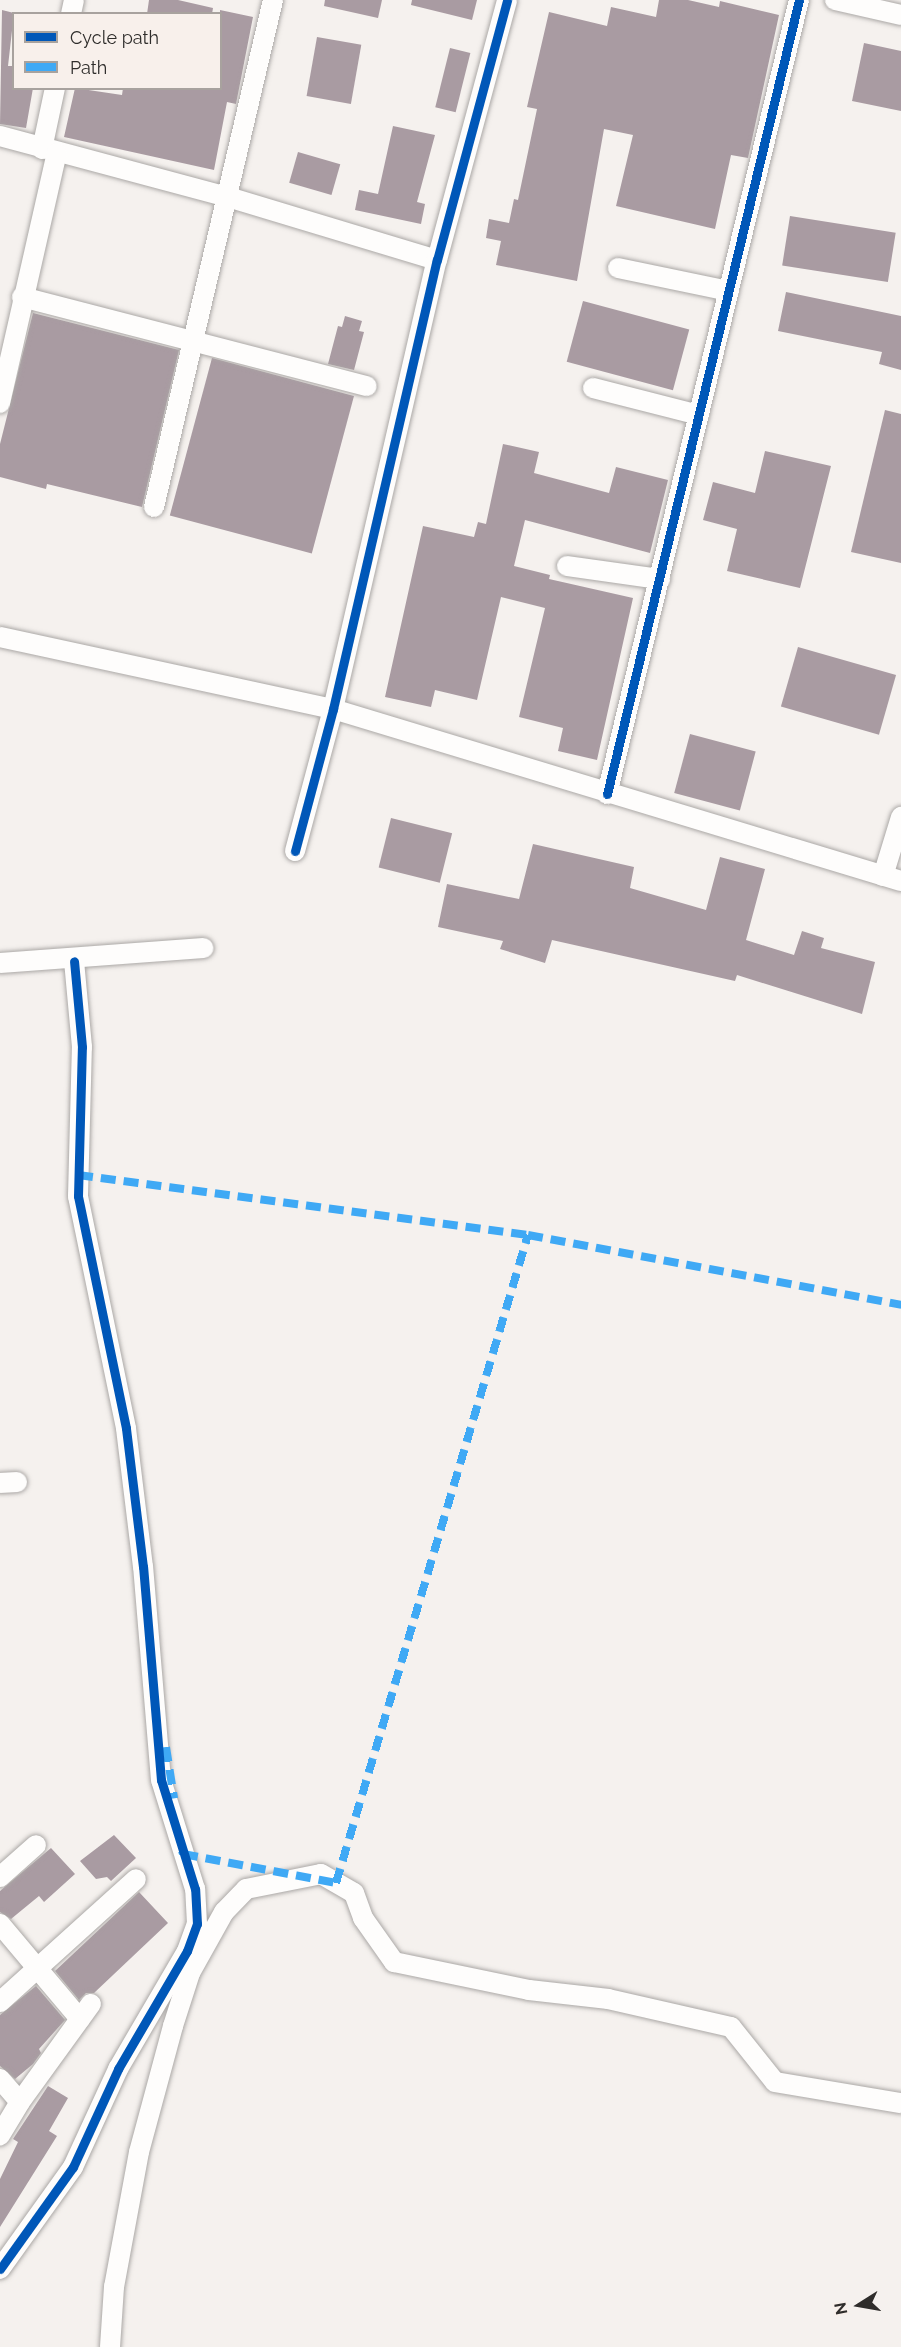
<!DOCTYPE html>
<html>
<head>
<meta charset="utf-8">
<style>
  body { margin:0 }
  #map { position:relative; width:901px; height:2347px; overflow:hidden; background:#f5f1ee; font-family:Raleway,sans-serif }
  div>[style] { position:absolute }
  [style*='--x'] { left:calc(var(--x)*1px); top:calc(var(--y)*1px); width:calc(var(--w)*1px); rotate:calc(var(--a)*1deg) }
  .building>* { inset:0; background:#a99ba2; transform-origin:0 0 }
  .roads { filter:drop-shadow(0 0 2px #aba8a6) drop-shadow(0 0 2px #aba8a6) }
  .minor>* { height:20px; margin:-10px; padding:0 10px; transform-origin:10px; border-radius:10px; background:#fefdfc }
  .quiet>* { height:8px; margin-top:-4px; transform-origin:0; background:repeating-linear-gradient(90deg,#3fa9f5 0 15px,transparent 0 23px) }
  .cycleway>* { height:9px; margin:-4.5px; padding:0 4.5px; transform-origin:4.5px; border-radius:4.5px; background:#0057b8 }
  span { translate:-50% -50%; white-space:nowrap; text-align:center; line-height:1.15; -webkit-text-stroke:6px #f8f0eb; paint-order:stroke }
  .legend { position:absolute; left:12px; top:12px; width:210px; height:78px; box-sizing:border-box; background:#f8f0eb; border:2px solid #a8a29e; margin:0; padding:8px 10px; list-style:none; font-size:18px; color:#2f2d2b }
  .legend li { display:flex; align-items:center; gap:12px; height:30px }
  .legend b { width:30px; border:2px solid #a8a29e }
  .north { position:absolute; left:829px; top:2275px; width:60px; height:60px; -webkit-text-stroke:4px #f8f0eb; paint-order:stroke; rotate:259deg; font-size:16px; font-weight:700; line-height:24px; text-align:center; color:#2f2d2b }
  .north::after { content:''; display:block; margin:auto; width:21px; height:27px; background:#2f2d2b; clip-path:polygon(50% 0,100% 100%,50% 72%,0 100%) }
</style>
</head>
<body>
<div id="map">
  <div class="building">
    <i style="clip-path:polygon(149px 0,178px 0,213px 8px,212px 14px,147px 14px)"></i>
    <i style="clip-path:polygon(325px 0,382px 0,378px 18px,324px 6px)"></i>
    <i style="clip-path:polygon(412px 0,477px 0,472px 20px,411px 5px)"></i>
    <i style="clip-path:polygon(659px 0,688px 0,719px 7px,720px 1px,779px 15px,748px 158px,731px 155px,715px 229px,616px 206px,633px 135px,604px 129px,577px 281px,496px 265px,501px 241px,486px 238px,489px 219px,509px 223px,514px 199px,518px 200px,537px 109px,527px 107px,549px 12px,607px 26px,611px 7px,656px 17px)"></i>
    <i style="clip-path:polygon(2px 10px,14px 13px,8px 66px,14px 66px,14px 88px,33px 88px,26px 128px,0 124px)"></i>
    <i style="clip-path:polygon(220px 10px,253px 17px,236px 104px,227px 102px,214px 170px,64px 137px,75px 88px,122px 95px,123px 88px,220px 88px)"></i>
    <i style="left:317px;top:37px;width:45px;height:60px;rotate:10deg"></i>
    <i style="clip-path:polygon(864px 43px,901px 51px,901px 111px,852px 101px)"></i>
    <i style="left:450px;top:48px;width:21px;height:61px;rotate:14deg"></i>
    <i style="clip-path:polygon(393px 126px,435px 135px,417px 202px,425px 204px,421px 224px,355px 210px,359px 190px,378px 194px)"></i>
    <i style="left:298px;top:152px;width:44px;height:32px;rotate:16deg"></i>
    <i style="left:790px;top:216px;width:107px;height:50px;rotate:9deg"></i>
    <i style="clip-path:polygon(786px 292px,901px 316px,901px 370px,879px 364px,882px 352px,778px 331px)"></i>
    <i style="left:583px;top:301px;width:110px;height:63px;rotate:15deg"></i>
    <i style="clip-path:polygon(33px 313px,179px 350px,142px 507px,47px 484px,46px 489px,0 477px,0 444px)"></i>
    <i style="clip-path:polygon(345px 316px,362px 321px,359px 331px,364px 332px,354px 370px,328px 364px,338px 326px,342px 327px)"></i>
    <i style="left:212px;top:358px;width:147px;height:163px;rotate:15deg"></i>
    <i style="clip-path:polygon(885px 410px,901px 414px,901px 563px,851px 552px)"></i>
    <i style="clip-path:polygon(503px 444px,539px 452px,534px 473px,609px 493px,616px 467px,668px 480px,650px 553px,525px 520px,514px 566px,550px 575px,549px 579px,633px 598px,597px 760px,558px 751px,563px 728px,519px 717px,545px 608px,501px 597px,477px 700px,435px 690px,431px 707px,385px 697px,423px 526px,474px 537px,478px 522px,486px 524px)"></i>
    <i style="clip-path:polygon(765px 451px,831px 466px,800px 588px,727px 571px,737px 529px,703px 520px,713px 482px,755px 493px)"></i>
    <i style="left:798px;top:647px;width:102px;height:62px;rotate:16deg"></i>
    <i style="left:690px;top:734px;width:68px;height:61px;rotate:15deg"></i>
    <i style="left:391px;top:818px;width:63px;height:51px;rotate:14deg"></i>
    <i style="clip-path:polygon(533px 844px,634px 867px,630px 888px,706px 910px,720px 857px,765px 869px,746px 940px,794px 955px,802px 931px,824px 938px,821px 948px,875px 962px,862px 1014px,737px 975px,735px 981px,552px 940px,545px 963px,500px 949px,503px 941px,438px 927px,447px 884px,519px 899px)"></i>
    <i style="clip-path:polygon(114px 1835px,136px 1858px,111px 1881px,107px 1877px,96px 1879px,80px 1861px)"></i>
    <i style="clip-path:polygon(51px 1848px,75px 1874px,44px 1902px,39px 1896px,11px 1919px,0 1912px,0 1891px)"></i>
    <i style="clip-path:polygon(139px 1892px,168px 1923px,94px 1993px,86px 1993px,79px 2000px,55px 1971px)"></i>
    <i style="clip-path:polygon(36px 1986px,65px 2020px,39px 2049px,41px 2053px,33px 2064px,15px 2079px,0 2066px,0 2015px)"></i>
    <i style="clip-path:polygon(48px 2086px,68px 2098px,49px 2131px,57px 2136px,0 2227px,0 2179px,18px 2142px,13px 2139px)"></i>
  </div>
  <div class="roads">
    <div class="minor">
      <i style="--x:835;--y:0;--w:68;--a:12.8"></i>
      <i style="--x:71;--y:14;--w:14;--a:-78"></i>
      <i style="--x:0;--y:136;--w:236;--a:15"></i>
      <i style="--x:228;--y:197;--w:218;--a:16.8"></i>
      <i style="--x:42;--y:149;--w:62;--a:-78"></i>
      <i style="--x:618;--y:268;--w:113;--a:11.7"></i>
      <i style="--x:22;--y:297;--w:356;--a:14.5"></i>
      <i style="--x:593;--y:388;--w:109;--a:14.3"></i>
      <i style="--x:0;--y:403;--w:256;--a:-77.2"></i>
      <i style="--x:154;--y:507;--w:521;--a:-76.79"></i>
      <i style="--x:567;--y:566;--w:94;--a:8"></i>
      <i style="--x:0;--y:637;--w:341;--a:12.2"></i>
      <i style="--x:333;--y:709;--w:593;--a:16.85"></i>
      <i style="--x:607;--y:794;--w:817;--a:-76.41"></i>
      <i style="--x:295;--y:851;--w:147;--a:-75"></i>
      <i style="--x:333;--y:709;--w:461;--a:-77"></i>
      <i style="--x:437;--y:260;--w:269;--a:-74.9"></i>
      <i style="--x:883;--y:876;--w:62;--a:-73"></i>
      <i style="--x:0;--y:963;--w:204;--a:-4.2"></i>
      <i style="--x:0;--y:1483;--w:17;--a:-3"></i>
      <i style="--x:0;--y:1877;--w:48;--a:-41.6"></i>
      <i style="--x:0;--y:1924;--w:124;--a:49.9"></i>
      <i style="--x:0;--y:2002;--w:183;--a:-42.1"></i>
      <i style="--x:0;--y:2079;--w:30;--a:49"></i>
      <i style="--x:20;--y:2102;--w:39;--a:121"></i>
      <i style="--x:20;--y:2102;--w:121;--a:-54.1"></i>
      <i style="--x:0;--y:2269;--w:125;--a:-54.4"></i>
      <i style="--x:73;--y:2167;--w:108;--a:-65.3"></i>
      <i style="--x:118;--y:2069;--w:137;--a:-59.7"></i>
      <i style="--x:187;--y:1951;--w:29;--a:-70"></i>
      <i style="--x:197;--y:1924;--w:35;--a:-93"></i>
      <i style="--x:195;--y:1889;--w:114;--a:-107.3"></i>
      <i style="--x:161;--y:1780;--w:214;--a:-94.8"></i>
      <i style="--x:143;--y:1567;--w:140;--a:-97"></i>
      <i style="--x:126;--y:1428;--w:237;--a:-101.7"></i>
      <i style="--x:78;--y:1196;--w:149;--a:-88.5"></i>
      <i style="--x:82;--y:1047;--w:86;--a:-95.3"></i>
      <i style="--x:110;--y:2347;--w:60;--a:-86.2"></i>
      <i style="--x:114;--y:2287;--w:137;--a:-79.5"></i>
      <i style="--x:139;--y:2152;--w:131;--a:-74.9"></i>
      <i style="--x:173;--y:2026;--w:56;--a:-72.2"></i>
      <i style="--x:190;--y:1973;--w:70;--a:-60.9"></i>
      <i style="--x:224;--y:1912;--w:32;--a:-46"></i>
      <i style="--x:246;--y:1889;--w:76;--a:-11.3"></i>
      <i style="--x:321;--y:1874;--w:38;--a:30"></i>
      <i style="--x:354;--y:1893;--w:27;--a:70"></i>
      <i style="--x:363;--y:1918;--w:54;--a:54.8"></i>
      <i style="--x:394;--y:1962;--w:138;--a:11.7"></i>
      <i style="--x:529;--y:1990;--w:80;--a:6.5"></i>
      <i style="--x:608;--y:1999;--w:126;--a:12.8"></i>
      <i style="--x:731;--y:2027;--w:70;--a:51.3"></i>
      <i style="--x:775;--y:2082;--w:128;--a:9.5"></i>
    </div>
  </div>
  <div class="quiet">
    <i style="--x:78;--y:1175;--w:454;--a:7.6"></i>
    <i style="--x:166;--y:1747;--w:52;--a:81.1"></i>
    <i style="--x:182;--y:1851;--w:3;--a:72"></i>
    <i style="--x:183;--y:1854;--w:156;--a:10.7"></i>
    <i style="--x:336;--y:1883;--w:676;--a:-73.5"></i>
    <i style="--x:528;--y:1235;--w:380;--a:10.6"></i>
  </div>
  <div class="cycleway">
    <i style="--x:607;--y:794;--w:817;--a:-76.41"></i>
    <i style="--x:295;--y:851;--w:147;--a:-75"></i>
    <i style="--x:333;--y:709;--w:461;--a:-77"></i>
    <i style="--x:437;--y:260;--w:269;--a:-74.9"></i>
    <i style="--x:0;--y:2269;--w:125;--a:-54.4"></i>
    <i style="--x:73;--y:2167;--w:108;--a:-65.3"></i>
    <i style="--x:118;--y:2069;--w:137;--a:-59.7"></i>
    <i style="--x:187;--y:1951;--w:29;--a:-70"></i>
    <i style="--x:197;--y:1924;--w:35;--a:-93"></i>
    <i style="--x:195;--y:1889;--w:114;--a:-107.3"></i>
    <i style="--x:161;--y:1780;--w:214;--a:-94.8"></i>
    <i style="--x:143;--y:1567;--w:140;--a:-97"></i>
    <i style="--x:126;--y:1428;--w:237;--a:-101.7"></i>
    <i style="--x:78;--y:1196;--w:149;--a:-88.5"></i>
    <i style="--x:82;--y:1047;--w:86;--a:-95.3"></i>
  </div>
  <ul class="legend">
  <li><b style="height:8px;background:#0057b8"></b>Cycle path</li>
  <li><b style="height:8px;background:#3fa9f5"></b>Path</li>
  </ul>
  <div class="north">N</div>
</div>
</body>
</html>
